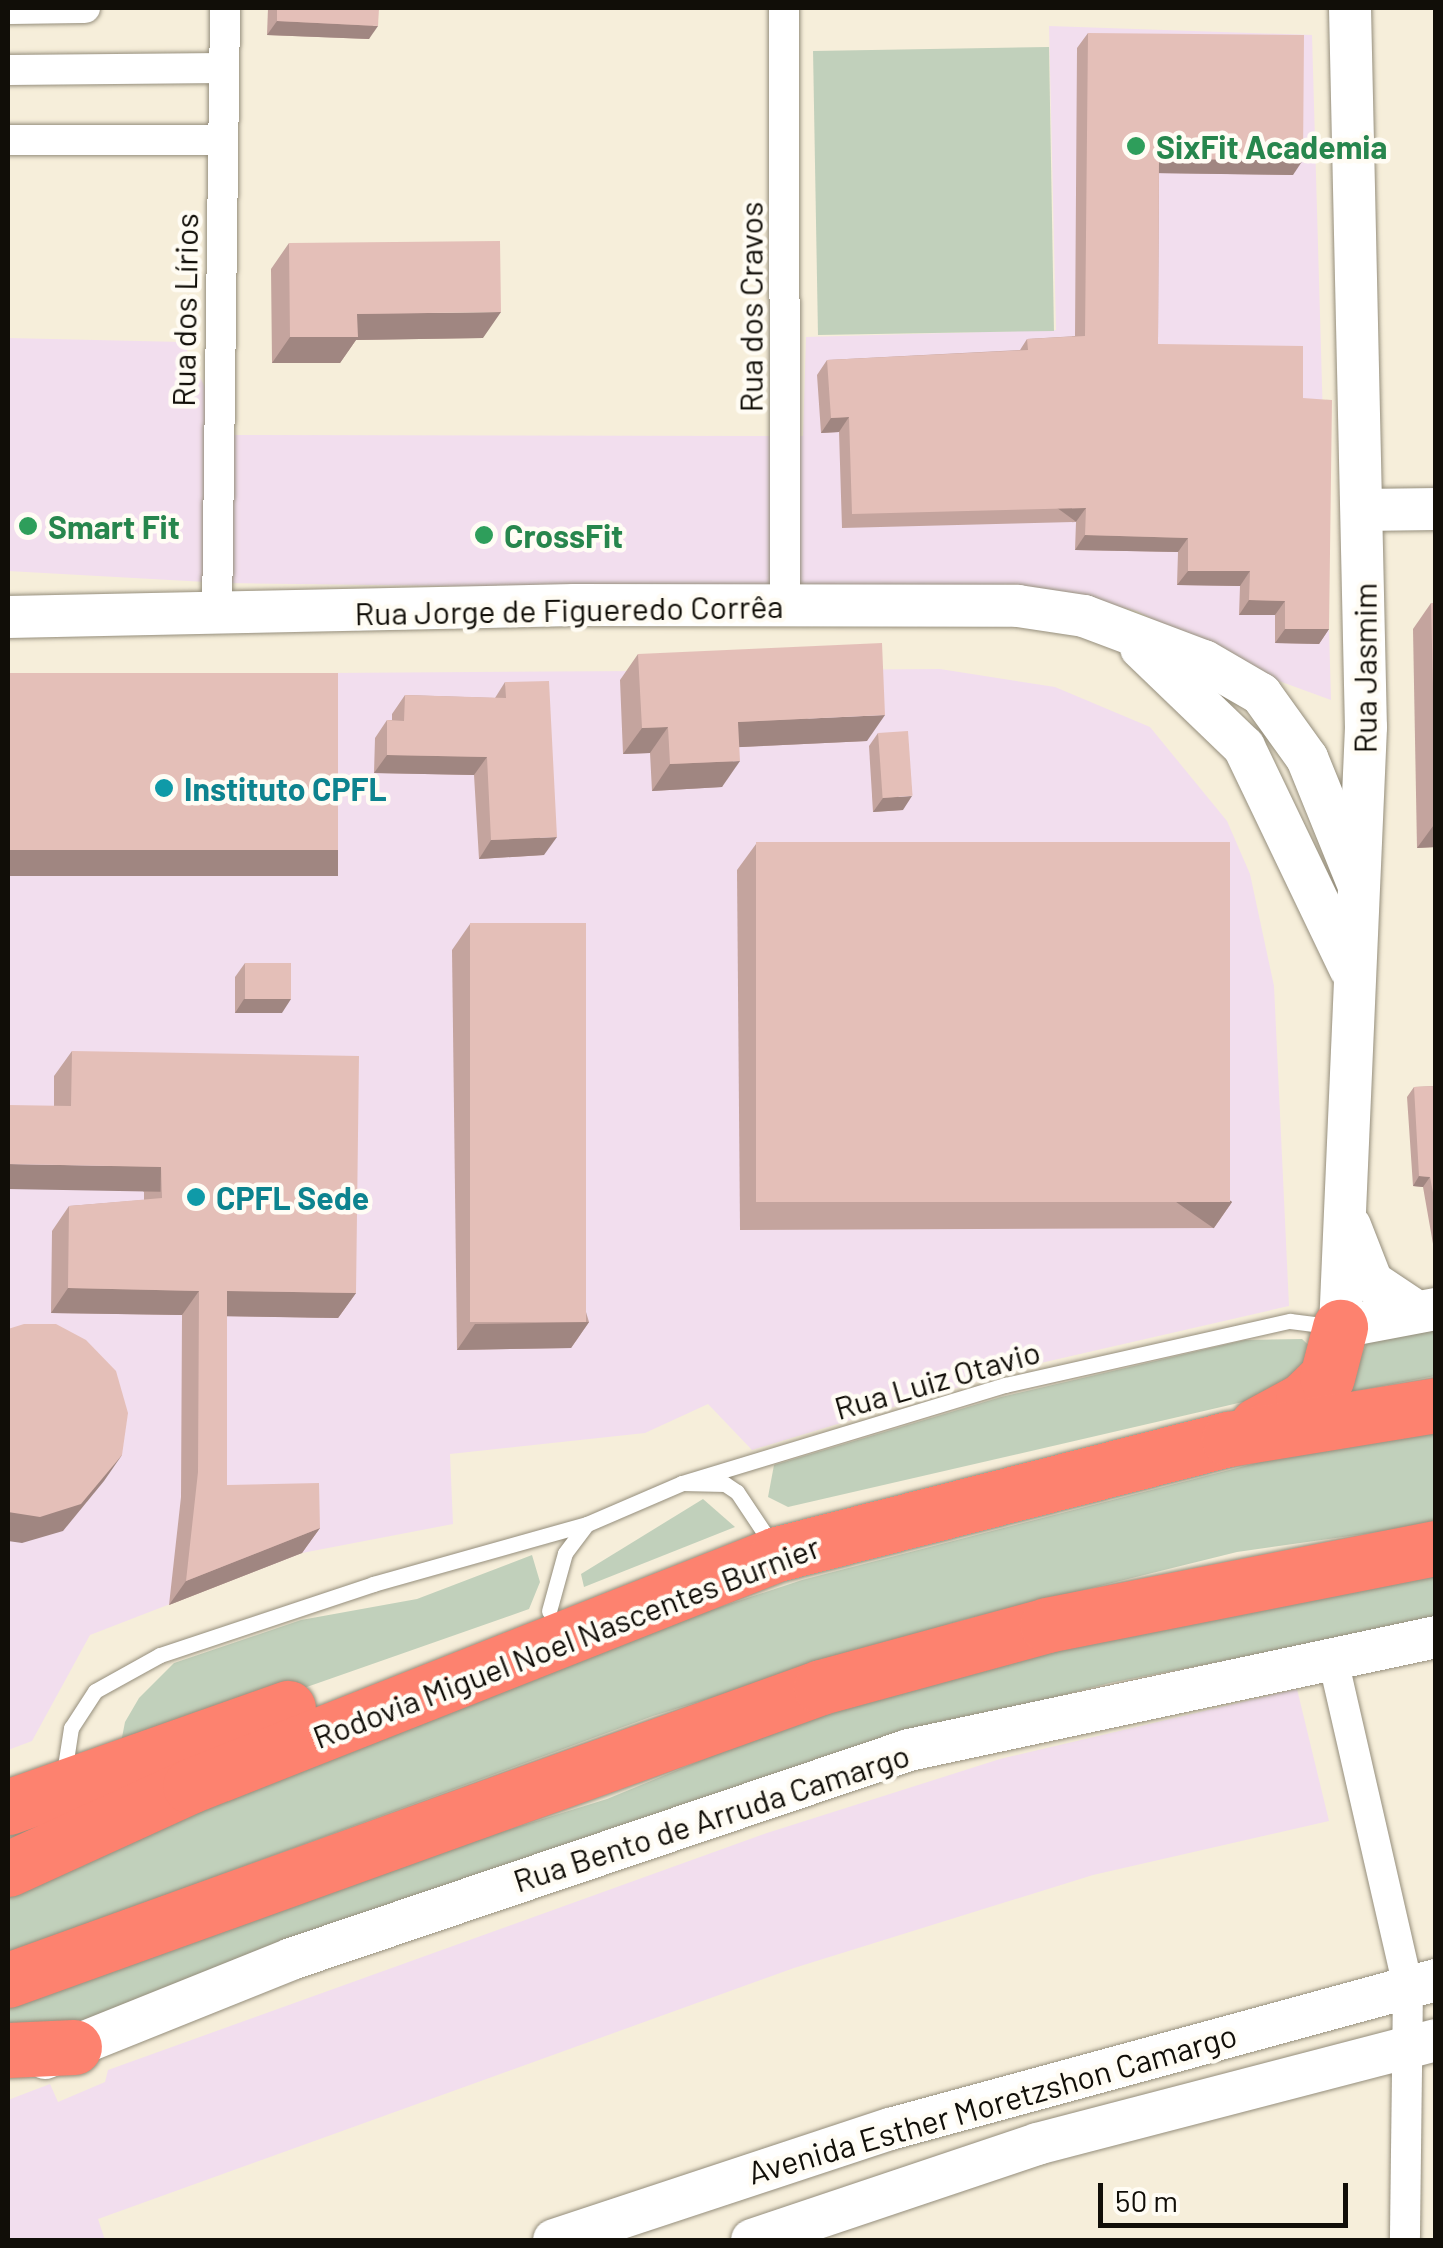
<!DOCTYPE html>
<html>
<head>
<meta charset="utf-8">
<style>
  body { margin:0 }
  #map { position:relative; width:1443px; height:2248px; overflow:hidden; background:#f6eeda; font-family:Barlow,sans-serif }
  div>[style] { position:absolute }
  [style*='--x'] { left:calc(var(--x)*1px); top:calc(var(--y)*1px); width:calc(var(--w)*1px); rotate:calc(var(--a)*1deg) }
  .commercial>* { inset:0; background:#f2deee }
  .green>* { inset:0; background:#c1d0bb; transform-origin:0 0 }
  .roads { filter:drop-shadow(0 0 2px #958e7c) drop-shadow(0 0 2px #958e7c) }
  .lane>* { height:15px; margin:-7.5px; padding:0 7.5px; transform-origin:7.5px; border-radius:7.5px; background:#fff }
  .street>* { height:30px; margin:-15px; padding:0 15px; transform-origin:15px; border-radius:15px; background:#fff }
  .secondary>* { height:42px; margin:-21px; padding:0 21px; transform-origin:21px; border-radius:21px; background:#fff }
  .highway>* { height:55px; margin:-27.5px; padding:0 27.5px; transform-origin:27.5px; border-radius:27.5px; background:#fd826f }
  .wall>* { inset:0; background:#c4a49e }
  .shaded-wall>* { inset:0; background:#a08681; transform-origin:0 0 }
  .building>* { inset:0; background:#e4bfb8; transform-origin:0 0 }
  .dots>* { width:28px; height:28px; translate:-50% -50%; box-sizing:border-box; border:5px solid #fffcf4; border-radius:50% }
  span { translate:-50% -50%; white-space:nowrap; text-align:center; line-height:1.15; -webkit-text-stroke:9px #fffcf4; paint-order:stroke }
  .leisure-label { font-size:32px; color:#27864d; font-weight:700 }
  .left { translate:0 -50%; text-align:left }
  .street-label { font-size:32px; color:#110e08 }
  .culture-label { font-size:32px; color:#0d838f; font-weight:700 }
  .frame { position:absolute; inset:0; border:10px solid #110e08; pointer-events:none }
  .scale { position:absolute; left:1098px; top:2183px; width:250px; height:45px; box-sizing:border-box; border:5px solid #110e08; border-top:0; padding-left:12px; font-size:30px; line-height:35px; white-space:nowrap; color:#110e08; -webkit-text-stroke:8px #fffcf4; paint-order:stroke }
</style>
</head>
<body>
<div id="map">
  <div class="commercial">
    <i style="clip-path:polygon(1049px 26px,1312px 35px,1331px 700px,1257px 673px,1137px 611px,1066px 594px,224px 583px,8px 571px,8px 338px,183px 342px,228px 435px,803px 436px,806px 337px,1056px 330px)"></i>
    <i style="clip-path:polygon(940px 669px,1055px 687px,1150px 727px,1227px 821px,1250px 874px,1274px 986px,1289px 1306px,1032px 1365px,752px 1450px,708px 1404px,645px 1433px,450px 1454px,453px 1524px,302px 1553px,90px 1635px,32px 1741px,8px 1750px,8px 675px)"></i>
    <i style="clip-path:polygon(1297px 1689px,1329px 1821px,1093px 1875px,794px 1968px,98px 2219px,105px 2240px,8px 2240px,8px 2100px,50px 2084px,58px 2102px,105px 2082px,108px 2070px,767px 1833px,1000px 1759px)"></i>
  </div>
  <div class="green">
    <i style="left:1049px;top:47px;width:284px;height:236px;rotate:89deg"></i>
    <i style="clip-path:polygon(1435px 1330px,1435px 1376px,1345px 1393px,1369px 1338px)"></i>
    <i style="clip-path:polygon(1302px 1339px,1314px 1350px,1282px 1393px,788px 1507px,768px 1497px,774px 1465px,1001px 1397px,1245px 1340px)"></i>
    <i style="clip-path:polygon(1435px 1428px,1435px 1524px,1237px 1552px,962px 1620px,653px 1716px,8px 1953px,8px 1891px,507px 1677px,802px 1580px,1322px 1446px)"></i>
    <i style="clip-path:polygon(703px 1499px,735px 1527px,584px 1587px,581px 1574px)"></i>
    <i style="clip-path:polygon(532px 1555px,540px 1582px,529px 1609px,119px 1753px,125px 1722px,139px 1698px,174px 1663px,301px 1620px,417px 1599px)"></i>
    <i style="clip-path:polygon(1435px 1574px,1435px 1620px,1110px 1683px,855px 1749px,77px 2027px,8px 2038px,8px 2006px,278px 1901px,607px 1799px,782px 1727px,1088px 1638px)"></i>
  </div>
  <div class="roads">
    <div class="lane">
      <i style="--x:773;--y:1546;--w:65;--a:-123.7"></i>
      <i style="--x:737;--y:1492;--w:14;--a:-146"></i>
      <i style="--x:725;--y:1484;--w:43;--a:-178.7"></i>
      <i style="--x:682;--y:1483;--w:338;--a:-16.9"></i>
      <i style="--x:1005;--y:1385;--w:292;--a:-12.7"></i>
      <i style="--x:1290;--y:1321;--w:40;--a:7.1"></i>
      <i style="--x:549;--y:1611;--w:60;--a:-74.6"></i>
      <i style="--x:565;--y:1553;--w:36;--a:-53"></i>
      <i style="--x:587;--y:1524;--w:103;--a:-23.3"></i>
      <i style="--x:64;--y:1773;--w:46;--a:-81.2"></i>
      <i style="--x:71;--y:1728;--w:44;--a:-57"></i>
      <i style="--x:95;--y:1691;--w:74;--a:-29"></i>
      <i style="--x:160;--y:1655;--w:225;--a:-18.4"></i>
      <i style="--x:373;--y:1584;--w:222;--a:-15.7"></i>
    </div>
    <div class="street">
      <i style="--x:784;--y:8;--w:599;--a:89.9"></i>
      <i style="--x:8;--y:9;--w:77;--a:-0.7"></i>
      <i style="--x:8;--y:70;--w:215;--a:-0.5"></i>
      <i style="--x:8;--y:140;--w:214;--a:0"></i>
      <i style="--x:217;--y:614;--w:606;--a:-89.24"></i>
      <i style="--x:1332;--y:1655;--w:342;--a:77.1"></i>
      <i style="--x:1408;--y:1988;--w:252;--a:90.7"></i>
    </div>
    <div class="secondary">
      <i style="--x:1350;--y:8;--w:719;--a:88.73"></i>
      <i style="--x:1366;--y:727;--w:601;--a:92.48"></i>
      <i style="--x:1340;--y:1327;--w:98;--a:-10.6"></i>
      <i style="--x:1362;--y:510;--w:74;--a:-0.8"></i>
      <i style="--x:8;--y:617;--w:566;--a:-1.21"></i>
      <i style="--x:574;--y:605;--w:444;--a:0.1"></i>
      <i style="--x:1018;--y:606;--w:67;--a:8.6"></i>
      <i style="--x:1084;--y:616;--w:128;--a:20.6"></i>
      <i style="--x:1204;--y:661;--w:66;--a:30.1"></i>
      <i style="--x:1261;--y:694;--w:79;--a:54.3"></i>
      <i style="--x:1307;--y:758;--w:133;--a:67.9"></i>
      <i style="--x:1141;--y:648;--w:143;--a:43.9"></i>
      <i style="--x:1244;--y:747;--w:245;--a:64.4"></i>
      <i style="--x:1350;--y:1226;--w:60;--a:68.6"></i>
      <i style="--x:1372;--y:1282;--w:54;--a:33.7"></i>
      <i style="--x:45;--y:2058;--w:265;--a:-21.9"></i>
      <i style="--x:291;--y:1959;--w:652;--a:-18.68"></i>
      <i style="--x:909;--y:1750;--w:539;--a:-12.1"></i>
      <i style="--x:554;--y:2240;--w:354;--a:-18.3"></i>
      <i style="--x:890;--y:2129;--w:566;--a:-15.26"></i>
      <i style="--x:752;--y:2240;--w:301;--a:-18.6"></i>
      <i style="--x:1037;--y:2144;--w:412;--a:-14.6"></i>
    </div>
    <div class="highway">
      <i style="--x:1257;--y:1425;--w:52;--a:-28.5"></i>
      <i style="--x:1303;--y:1400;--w:33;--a:-44"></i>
      <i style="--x:1327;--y:1377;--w:52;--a:-75.4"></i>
      <i style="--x:8;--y:1807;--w:297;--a:-19.5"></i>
      <i style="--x:8;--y:1869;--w:200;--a:-24.5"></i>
      <i style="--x:190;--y:1786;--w:631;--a:-21.57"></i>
      <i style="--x:777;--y:1554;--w:466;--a:-14.3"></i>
      <i style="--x:1229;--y:1439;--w:210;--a:-9.3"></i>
      <i style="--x:8;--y:1980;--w:864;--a:-19.82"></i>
      <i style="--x:821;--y:1687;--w:234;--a:-15.3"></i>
      <i style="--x:1047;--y:1625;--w:397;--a:-11.2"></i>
      <i style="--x:8;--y:2050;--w:66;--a:-2.6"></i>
    </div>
  </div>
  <div class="wall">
    <i style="clip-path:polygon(268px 8px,379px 8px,369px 39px,267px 35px)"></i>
    <i style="clip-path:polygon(1088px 33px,1293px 175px,1159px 173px,1158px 344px,1303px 398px,1329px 629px,1319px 644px,1275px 643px,1275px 615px,1239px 615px,1240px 586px,1177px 585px,1178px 552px,1075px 550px,1076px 522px,842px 528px,839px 432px,821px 433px,817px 375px,827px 360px,1020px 350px,1027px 339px,1075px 336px,1077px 48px)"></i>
    <i style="clip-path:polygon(289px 243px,483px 338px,356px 340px,340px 363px,272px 363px,271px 269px)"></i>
    <i style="clip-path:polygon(1431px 603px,1436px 603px,1436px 847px,1417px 848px,1413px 629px)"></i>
    <i style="clip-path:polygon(638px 654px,867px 741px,739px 747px,722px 787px,652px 791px,650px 753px,623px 754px,620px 680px)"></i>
    <i style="clip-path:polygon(505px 682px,544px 855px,479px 859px,474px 775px,374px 773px,375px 738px,387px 720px,392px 720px,392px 714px,405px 695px,495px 698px)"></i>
    <i style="clip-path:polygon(878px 733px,903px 810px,873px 812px,869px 746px)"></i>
    <i style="clip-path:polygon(756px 844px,1232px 1202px,1214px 1228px,740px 1230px,737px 870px)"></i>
    <i style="clip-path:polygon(470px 924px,589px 1322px,571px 1348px,457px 1350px,452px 950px)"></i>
    <i style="clip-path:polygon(245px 963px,282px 1013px,235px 1013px,235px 977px)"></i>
    <i style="clip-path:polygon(72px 1051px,356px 1293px,338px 1318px,227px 1316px,227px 1485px,320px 1528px,302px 1553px,169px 1605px,181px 1497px,182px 1315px,51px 1313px,52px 1231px,69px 1206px,144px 1200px,144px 1192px,54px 1106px,54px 1076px)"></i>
    <i style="clip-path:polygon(1436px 1086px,1436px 1261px,1423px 1187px,1413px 1186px,1407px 1097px,1414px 1087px)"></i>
  </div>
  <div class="shaded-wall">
    <i style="clip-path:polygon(277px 21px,378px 26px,369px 39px,267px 35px)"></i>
    <i style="clip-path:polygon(1159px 159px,1303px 160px,1293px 175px,1149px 173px)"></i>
    <i style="clip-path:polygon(501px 312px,483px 338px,356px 340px,340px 363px,272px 363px,290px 337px,357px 314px)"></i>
    <i style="clip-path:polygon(849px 417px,839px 432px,821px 433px,831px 418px)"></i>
    <i style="left:1086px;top:508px;width:17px;height:234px;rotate:126deg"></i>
    <i style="clip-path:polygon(1085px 535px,1188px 538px,1178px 552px,1075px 550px)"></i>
    <i style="clip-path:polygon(1188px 571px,1250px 571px,1240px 586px,1177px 585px)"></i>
    <i style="clip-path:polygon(1249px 600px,1285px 601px,1275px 615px,1239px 615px)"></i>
    <i style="clip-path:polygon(1285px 629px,1329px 629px,1319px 644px,1275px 643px)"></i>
    <i style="clip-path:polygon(885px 715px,867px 741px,720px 748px,738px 722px)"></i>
    <i style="clip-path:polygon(668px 727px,650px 753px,623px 754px,642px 728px)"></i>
    <i style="clip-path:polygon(387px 755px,487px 757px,474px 775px,374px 773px)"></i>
    <i style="clip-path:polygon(740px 761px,722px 787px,652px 791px,670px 764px)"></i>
    <i style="clip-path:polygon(912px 796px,903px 810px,873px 812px,883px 798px)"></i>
    <i style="clip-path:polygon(1436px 822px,1436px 847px,1417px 848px)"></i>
    <i style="clip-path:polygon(557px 837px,544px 855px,479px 859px,491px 840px)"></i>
    <i style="left:8px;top:850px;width:330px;height:26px"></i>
    <i style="clip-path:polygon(244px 999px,291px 999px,282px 1013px,235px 1013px)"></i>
    <i style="left:8px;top:1164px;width:153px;height:25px;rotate:1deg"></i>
    <i style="clip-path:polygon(1419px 1176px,1430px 1177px,1423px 1187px,1413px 1186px)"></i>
    <i style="left:1232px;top:1202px;width:32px;height:473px;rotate:125deg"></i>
    <i style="clip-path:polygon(68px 1288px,199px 1291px,182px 1315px,51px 1313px)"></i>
    <i style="clip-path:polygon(227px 1291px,356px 1293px,338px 1318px,209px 1316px)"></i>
    <i style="clip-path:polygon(589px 1322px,571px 1348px,457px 1350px,475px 1324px)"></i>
    <i style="clip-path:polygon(122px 1455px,104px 1481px,63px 1531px,22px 1543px,8px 1541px,8px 1512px)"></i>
    <i style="clip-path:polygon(320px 1528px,302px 1553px,169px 1605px,186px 1581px)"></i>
  </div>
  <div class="building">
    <i style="clip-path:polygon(277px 8px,379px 8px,378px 26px,277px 21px)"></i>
    <i style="clip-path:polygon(1088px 33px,1304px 35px,1303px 160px,1159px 159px,1158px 344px,1303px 346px,1303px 398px,1332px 400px,1329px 629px,1285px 629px,1285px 601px,1249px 600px,1250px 571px,1188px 571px,1188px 538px,1085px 535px,1086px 508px,852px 514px,849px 417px,831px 418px,827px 360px,1028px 350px,1027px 339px,1085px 336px)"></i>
    <i style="clip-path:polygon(500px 241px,501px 312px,357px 314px,358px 337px,290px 337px,289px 243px)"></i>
    <i style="clip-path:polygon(1431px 603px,1436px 603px,1436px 812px)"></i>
    <i style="clip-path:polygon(882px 643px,885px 715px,738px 722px,740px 761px,670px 764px,668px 727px,642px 728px,638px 654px)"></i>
    <i style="left:8px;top:673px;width:330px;height:177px"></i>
    <i style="clip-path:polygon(549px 681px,557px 837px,491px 840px,487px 757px,387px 755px,387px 720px,404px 721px,405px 695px,506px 698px,505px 682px)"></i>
    <i style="left:908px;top:731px;width:65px;height:30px;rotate:86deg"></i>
    <i style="left:1230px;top:842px;width:360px;height:474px;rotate:90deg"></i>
    <i style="left:586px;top:923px;width:399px;height:116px;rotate:90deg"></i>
    <i style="left:245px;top:963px;width:46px;height:36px"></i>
    <i style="clip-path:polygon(72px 1051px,359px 1056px,356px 1293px,227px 1291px,227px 1485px,319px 1483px,320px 1528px,186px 1581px,198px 1472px,199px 1291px,68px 1288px,69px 1206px,162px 1198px,161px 1167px,8px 1164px,8px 1105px,71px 1106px)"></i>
    <i style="clip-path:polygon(1436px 1086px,1436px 1208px,1430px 1177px,1419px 1176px,1414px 1087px)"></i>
    <i style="clip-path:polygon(24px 1324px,56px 1324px,86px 1340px,116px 1371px,128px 1413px,122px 1455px,81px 1504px,40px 1517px,8px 1512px,8px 1329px)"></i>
  </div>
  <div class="dots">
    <i style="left:1136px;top:146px;background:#2e9e5b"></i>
    <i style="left:28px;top:526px;background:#2e9e5b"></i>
    <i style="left:484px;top:535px;background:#2e9e5b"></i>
    <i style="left:164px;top:788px;background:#0f9aa8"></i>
    <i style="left:196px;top:1197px;background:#0f9aa8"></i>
  </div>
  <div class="leisure-label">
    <span class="left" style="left:1156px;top:146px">SixFit Academia</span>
    <span class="left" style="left:48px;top:526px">Smart Fit</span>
    <span class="left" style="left:504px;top:535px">CrossFit</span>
  </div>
  <div class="street-label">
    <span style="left:750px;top:307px;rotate:-90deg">Rua dos Cravos</span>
    <span style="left:184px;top:310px;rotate:-89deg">Rua dos Lírios</span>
    <span style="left:569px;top:609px;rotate:-1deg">Rua Jorge de Figueredo Corrêa</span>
    <span style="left:1364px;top:668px;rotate:-90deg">Rua Jasmim</span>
    <span style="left:937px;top:1379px;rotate:-16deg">Rua Luiz Otavio</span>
    <span style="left:566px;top:1641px;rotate:-21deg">Rodovia Miguel Noel Nascentes Burnier</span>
    <span style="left:711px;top:1817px;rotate:-18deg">Rua Bento de Arruda Camargo</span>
    <span style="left:992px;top:2103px;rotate:-16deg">Avenida Esther Moretzshon Camargo</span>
  </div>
  <div class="culture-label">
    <span class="left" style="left:184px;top:788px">Instituto CPFL</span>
    <span class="left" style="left:216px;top:1197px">CPFL Sede</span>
  </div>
  <div class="frame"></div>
  <div class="scale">50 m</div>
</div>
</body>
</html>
